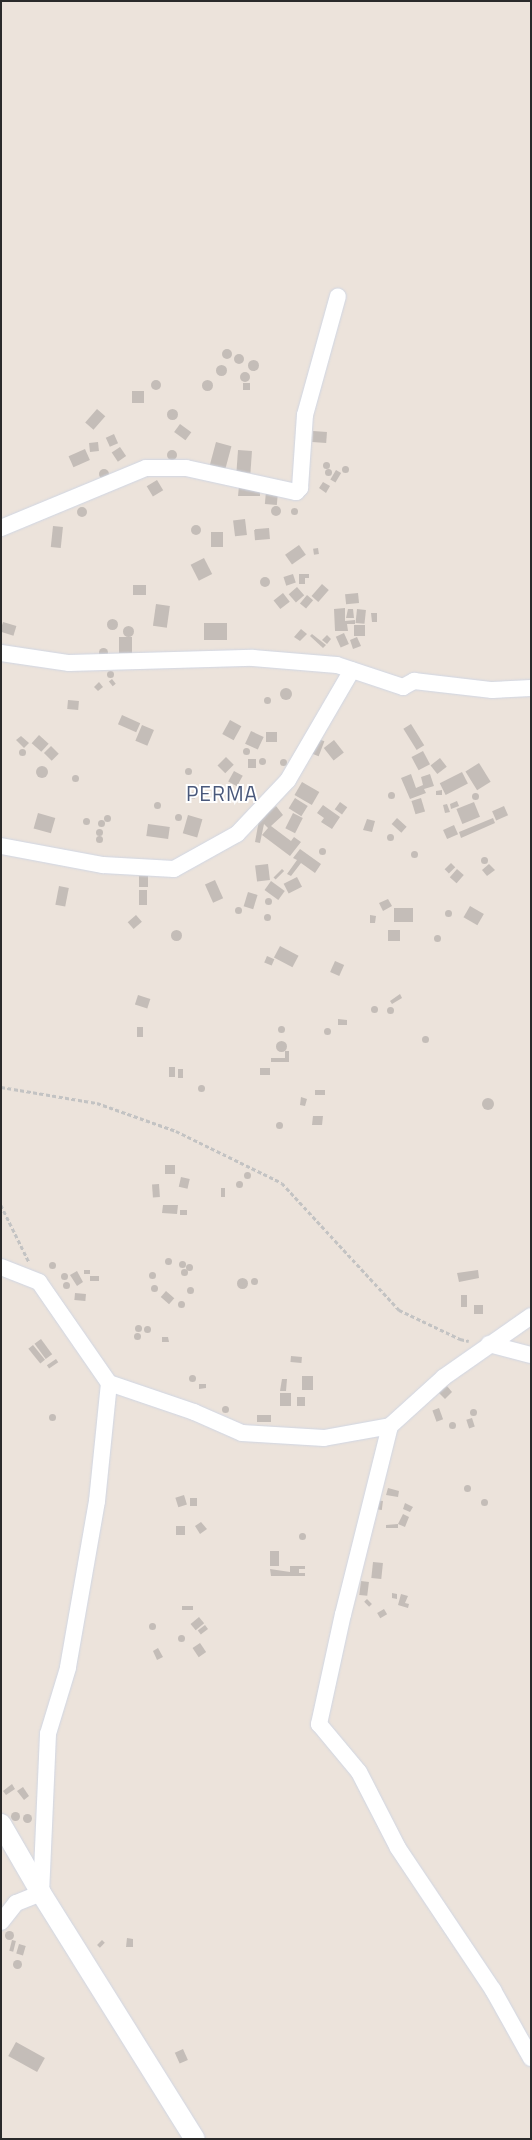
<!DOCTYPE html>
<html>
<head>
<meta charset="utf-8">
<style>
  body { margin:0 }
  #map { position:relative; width:532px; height:2140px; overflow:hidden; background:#ece3db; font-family:"Titillium Web",sans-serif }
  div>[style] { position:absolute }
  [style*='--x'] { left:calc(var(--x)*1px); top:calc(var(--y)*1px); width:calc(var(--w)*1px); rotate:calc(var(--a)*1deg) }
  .building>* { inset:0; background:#c4bdb8; transform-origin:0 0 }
  .round { border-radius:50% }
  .path>* { height:2.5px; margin-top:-1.25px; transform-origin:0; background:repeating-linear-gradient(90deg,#c3c3c3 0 4px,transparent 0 6.5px) }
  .roads { filter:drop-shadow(0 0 1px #d0d6e3) drop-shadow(0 0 1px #d0d6e3) }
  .minor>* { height:16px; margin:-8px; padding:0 8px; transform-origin:8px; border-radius:8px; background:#fff }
  .tertiary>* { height:20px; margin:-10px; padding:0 10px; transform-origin:10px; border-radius:10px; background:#fff }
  span { translate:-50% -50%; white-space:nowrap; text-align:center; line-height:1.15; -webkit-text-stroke:4px #fff; paint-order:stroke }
  .quarter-label { font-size:21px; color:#49587b; letter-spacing:1px }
  .frame { position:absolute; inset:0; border:2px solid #2a2a2a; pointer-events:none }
</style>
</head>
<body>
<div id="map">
  <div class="building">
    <i class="round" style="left:222px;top:349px;width:10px;height:10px"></i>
    <i class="round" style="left:234px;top:354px;width:10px;height:10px"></i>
    <i class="round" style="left:247.5px;top:359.5px;width:11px;height:11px"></i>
    <i class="round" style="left:215.5px;top:364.5px;width:11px;height:11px"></i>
    <i class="round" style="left:240px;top:372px;width:10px;height:10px"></i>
    <i class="round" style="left:201.5px;top:379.5px;width:11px;height:11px"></i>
    <i class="round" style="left:151px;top:380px;width:10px;height:10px"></i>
    <i style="left:243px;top:383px;width:7px;height:7px"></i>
    <i style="left:132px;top:391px;width:12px;height:12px"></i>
    <i class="round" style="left:166.5px;top:408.5px;width:11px;height:11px"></i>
    <i style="left:97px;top:409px;width:11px;height:18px;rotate:41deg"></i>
    <i style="left:180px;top:424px;width:14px;height:10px;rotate:36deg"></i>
    <i style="left:313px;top:431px;width:14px;height:11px;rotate:4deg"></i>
    <i style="left:114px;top:434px;width:10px;height:9px;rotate:66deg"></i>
    <i style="left:98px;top:442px;width:9px;height:9px;rotate:84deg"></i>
    <i style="left:216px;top:442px;width:16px;height:30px;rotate:15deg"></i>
    <i style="left:120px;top:447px;width:11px;height:10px;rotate:56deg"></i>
    <i style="left:85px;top:449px;width:12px;height:18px;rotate:66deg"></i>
    <i class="round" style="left:167px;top:450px;width:10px;height:10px"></i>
    <i style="left:238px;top:450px;width:14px;height:22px;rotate:4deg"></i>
    <i class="round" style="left:322.5px;top:461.5px;width:7px;height:7px"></i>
    <i class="round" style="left:341.5px;top:465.5px;width:7px;height:7px"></i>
    <i class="round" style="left:324.5px;top:468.5px;width:7px;height:7px"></i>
    <i class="round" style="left:99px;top:469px;width:10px;height:10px"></i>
    <i style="left:336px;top:470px;width:6px;height:11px;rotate:31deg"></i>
    <i style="left:157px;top:480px;width:12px;height:12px;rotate:59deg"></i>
    <i style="clip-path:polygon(323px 482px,330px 486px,326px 493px,319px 488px)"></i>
    <i style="clip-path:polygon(239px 486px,260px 487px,260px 496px,238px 496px)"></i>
    <i style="left:266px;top:491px;width:12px;height:13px;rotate:5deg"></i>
    <i class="round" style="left:271px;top:506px;width:10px;height:10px"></i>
    <i class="round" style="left:77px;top:507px;width:10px;height:10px"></i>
    <i class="round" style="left:290.5px;top:507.5px;width:7px;height:7px"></i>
    <i style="left:245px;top:519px;width:16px;height:12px;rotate:83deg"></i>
    <i class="round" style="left:191px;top:525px;width:10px;height:10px"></i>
    <i style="left:53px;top:526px;width:10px;height:21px;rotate:6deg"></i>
    <i style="left:269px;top:528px;width:11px;height:15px;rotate:85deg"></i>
    <i style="left:211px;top:532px;width:12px;height:15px"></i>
    <i style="left:299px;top:545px;width:12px;height:17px;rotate:55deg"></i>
    <i style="left:318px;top:548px;width:6px;height:5px;rotate:81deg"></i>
    <i style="left:204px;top:558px;width:18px;height:15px;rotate:63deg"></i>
    <i style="left:293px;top:574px;width:9px;height:10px;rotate:72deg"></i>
    <i style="clip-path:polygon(299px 574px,309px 574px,309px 578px,305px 578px,305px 584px,299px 584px)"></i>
    <i class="round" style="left:260px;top:577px;width:10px;height:10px"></i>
    <i style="left:322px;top:584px;width:9px;height:16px;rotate:41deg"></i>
    <i style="left:133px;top:585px;width:13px;height:10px"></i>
    <i style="left:297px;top:587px;width:11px;height:11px;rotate:49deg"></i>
    <i style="left:283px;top:593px;width:11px;height:12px;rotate:52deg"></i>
    <i style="left:358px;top:593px;width:10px;height:13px;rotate:84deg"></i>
    <i style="left:307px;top:595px;width:8px;height:11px;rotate:40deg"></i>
    <i style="left:156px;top:604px;width:14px;height:22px;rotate:8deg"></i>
    <i style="clip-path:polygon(345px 608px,345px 621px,355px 620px,355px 624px,347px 624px,348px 631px,335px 631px,334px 609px)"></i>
    <i style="clip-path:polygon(348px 609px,353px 609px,354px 618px,346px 618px)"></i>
    <i style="left:357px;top:609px;width:9px;height:14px;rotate:6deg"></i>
    <i style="clip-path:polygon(371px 613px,377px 613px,377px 622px,372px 622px)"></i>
    <i class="round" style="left:106.5px;top:618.5px;width:11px;height:11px"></i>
    <i style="left:3px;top:622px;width:14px;height:10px;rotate:17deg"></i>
    <i style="left:227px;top:623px;width:17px;height:23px;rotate:90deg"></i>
    <i style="left:354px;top:625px;width:11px;height:11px"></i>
    <i class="round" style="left:122.5px;top:625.5px;width:11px;height:11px"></i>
    <i style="clip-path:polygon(301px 629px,307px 634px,300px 641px,294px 637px)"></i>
    <i style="left:344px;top:633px;width:12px;height:9px;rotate:66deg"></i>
    <i style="clip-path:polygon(312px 634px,326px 645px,323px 648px,310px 636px)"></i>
    <i style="clip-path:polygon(327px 635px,331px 639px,327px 644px,322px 640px)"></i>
    <i style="left:119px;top:637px;width:13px;height:16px"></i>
    <i style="clip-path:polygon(357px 637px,361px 646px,353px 649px,350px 640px)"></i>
    <i class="round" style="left:98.5px;top:647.5px;width:9px;height:9px"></i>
    <i class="round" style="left:106.5px;top:670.5px;width:7px;height:7px"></i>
    <i style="left:112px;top:679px;width:6px;height:4px;rotate:51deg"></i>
    <i style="clip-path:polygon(99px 682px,103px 687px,98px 691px,94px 687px)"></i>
    <i class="round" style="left:280px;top:688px;width:12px;height:12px"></i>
    <i class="round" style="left:263.5px;top:696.5px;width:7px;height:7px"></i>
    <i style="left:68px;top:700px;width:11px;height:9px;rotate:5deg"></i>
    <i style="left:122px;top:715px;width:20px;height:10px;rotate:24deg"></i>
    <i style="left:230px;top:720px;width:13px;height:16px;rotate:29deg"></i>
    <i style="left:411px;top:724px;width:25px;height:9px;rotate:58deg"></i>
    <i style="left:142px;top:725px;width:13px;height:17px;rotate:23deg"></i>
    <i style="left:251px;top:731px;width:14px;height:14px;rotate:25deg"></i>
    <i style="left:266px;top:732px;width:11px;height:10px"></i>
    <i style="left:39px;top:735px;width:13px;height:11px;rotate:42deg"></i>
    <i style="clip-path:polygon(21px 736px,29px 743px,24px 748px,16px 740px)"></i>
    <i style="left:316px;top:738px;width:9px;height:16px;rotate:21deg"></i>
    <i style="left:334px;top:740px;width:16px;height:13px;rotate:52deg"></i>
    <i style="left:51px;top:746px;width:11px;height:10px;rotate:45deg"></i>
    <i class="round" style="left:242.5px;top:747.5px;width:7px;height:7px"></i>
    <i class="round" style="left:18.5px;top:748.5px;width:7px;height:7px"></i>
    <i style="left:423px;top:751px;width:15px;height:13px;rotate:62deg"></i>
    <i style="left:226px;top:757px;width:11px;height:12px;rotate:45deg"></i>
    <i class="round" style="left:258.5px;top:757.5px;width:7px;height:7px"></i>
    <i style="left:440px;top:758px;width:11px;height:12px;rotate:52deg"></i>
    <i class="round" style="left:279.5px;top:758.5px;width:7px;height:7px"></i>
    <i style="left:248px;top:759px;width:8px;height:9px"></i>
    <i style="left:479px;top:763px;width:22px;height:16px;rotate:58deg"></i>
    <i class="round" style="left:36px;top:766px;width:12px;height:12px"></i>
    <i class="round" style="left:184.5px;top:767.5px;width:7px;height:7px"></i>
    <i style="left:234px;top:771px;width:10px;height:12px;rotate:29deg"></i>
    <i style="left:462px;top:772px;width:13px;height:25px;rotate:63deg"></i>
    <i style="clip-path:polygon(411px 774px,416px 788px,423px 785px,421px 777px,430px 774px,434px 786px,424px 789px,426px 793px,410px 799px,401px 778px)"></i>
    <i class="round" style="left:71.5px;top:774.5px;width:7px;height:7px"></i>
    <i style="left:302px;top:782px;width:20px;height:15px;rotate:30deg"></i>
    <i style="clip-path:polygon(442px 790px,442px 795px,436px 795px,436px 791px)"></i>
    <i class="round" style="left:188.5px;top:791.5px;width:7px;height:7px"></i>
    <i class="round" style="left:387.5px;top:791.5px;width:7px;height:7px"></i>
    <i class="round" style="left:471.5px;top:792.5px;width:7px;height:7px"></i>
    <i style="left:295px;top:798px;width:15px;height:12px;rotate:32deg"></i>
    <i style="left:421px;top:798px;width:14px;height:10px;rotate:73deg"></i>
    <i style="clip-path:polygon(457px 801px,459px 806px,451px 809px,450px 804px)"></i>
    <i class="round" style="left:153.5px;top:801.5px;width:7px;height:7px"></i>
    <i style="left:340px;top:802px;width:9px;height:9px;rotate:36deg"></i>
    <i style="left:474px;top:802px;width:16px;height:19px;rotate:68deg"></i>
    <i style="clip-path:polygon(447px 804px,450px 812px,445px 813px,443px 805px)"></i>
    <i style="clip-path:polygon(323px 805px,340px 817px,332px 829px,321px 822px,324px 818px,317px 813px)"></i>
    <i style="clip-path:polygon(276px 806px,283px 815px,271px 826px,291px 841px,294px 837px,301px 842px,290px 856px,262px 835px,268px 828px,264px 824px,260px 843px,255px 842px,259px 820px)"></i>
    <i style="left:504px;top:806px;width:10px;height:13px;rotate:66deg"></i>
    <i style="left:38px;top:813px;width:18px;height:16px;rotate:16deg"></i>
    <i style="left:293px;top:813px;width:11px;height:17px;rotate:27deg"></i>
    <i class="round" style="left:174.5px;top:813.5px;width:7px;height:7px"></i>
    <i class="round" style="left:103.5px;top:814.5px;width:7px;height:7px"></i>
    <i style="left:188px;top:815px;width:15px;height:19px;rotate:16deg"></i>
    <i class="round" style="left:82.5px;top:817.5px;width:7px;height:7px"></i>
    <i style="left:397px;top:818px;width:13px;height:8px;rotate:42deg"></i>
    <i style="clip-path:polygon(493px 818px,495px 823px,461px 838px,459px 832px)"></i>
    <i style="clip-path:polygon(367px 819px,375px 821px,372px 832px,363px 830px)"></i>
    <i class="round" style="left:97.5px;top:819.5px;width:7px;height:7px"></i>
    <i style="left:148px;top:824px;width:22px;height:12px;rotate:8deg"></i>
    <i style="left:454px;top:825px;width:10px;height:12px;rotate:66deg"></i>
    <i class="round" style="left:95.5px;top:828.5px;width:7px;height:7px"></i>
    <i class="round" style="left:386.5px;top:833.5px;width:7px;height:7px"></i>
    <i class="round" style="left:95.5px;top:835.5px;width:7px;height:7px"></i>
    <i class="round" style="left:318.5px;top:847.5px;width:7px;height:7px"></i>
    <i style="clip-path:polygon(300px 849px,321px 864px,315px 873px,301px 863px,291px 876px,287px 874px,297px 860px,293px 858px)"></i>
    <i class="round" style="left:410.5px;top:850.5px;width:7px;height:7px"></i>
    <i class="round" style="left:480.5px;top:856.5px;width:7px;height:7px"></i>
    <i style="left:451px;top:863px;width:6px;height:9px;rotate:45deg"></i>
    <i style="left:268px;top:864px;width:16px;height:13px;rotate:83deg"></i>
    <i style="clip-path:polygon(489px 864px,495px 870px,487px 876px,482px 870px)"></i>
    <i style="left:282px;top:869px;width:3px;height:12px;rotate:45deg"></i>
    <i style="left:457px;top:869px;width:9px;height:11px;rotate:41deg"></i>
    <i style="left:139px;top:876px;width:9px;height:11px"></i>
    <i style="left:297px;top:877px;width:11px;height:15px;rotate:63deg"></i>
    <i style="left:215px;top:880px;width:20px;height:11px;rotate:66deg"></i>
    <i style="left:271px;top:881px;width:17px;height:11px;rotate:36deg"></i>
    <i style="left:59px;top:886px;width:10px;height:19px;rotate:11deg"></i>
    <i style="left:139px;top:890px;width:8px;height:15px"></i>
    <i style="left:248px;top:892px;width:10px;height:15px;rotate:17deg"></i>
    <i class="round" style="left:264.5px;top:897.5px;width:7px;height:7px"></i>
    <i style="clip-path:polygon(388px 899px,392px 906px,383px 911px,379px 903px)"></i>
    <i style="left:470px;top:906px;width:16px;height:13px;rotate:30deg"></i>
    <i class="round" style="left:234.5px;top:906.5px;width:7px;height:7px"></i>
    <i style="left:394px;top:908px;width:19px;height:14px"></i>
    <i class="round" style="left:444.5px;top:909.5px;width:7px;height:7px"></i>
    <i class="round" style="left:263.5px;top:913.5px;width:7px;height:7px"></i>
    <i style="left:136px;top:915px;width:9px;height:11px;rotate:49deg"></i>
    <i style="clip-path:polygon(370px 915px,376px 916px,375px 923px,370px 923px)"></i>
    <i class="round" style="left:170.5px;top:929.5px;width:11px;height:11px"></i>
    <i style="left:388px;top:930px;width:12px;height:11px"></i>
    <i class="round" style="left:433.5px;top:934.5px;width:7px;height:7px"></i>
    <i style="left:280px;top:946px;width:21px;height:13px;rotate:28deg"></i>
    <i style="left:267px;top:956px;width:8px;height:7px;rotate:23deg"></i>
    <i style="left:335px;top:961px;width:10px;height:12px;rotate:24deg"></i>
    <i style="clip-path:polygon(400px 994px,402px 998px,392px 1004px,390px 1001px)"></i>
    <i style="left:138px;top:995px;width:13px;height:10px;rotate:18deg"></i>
    <i class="round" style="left:370.5px;top:1005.5px;width:7px;height:7px"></i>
    <i class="round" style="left:386.5px;top:1006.5px;width:7px;height:7px"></i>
    <i style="clip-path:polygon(338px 1019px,347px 1020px,347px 1025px,338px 1025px)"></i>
    <i class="round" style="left:277.5px;top:1025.5px;width:7px;height:7px"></i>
    <i style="left:137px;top:1027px;width:6px;height:10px"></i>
    <i class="round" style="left:323.5px;top:1027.5px;width:7px;height:7px"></i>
    <i class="round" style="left:421.5px;top:1035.5px;width:7px;height:7px"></i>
    <i class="round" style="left:275.5px;top:1040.5px;width:11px;height:11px"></i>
    <i style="clip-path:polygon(285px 1051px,289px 1051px,289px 1062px,271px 1062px,271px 1058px,285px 1058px)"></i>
    <i style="left:169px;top:1067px;width:6px;height:10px"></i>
    <i style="left:260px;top:1068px;width:10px;height:7px"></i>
    <i style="left:183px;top:1069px;width:9px;height:5px;rotate:90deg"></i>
    <i class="round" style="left:197.5px;top:1084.5px;width:7px;height:7px"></i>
    <i style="left:315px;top:1090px;width:10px;height:5px"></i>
    <i style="clip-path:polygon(301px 1097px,307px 1099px,305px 1106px,300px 1105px)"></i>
    <i class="round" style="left:482px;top:1098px;width:12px;height:12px"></i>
    <i style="clip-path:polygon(313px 1116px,323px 1116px,322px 1125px,312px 1125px)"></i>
    <i class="round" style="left:275.5px;top:1121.5px;width:7px;height:7px"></i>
    <i style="left:165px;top:1165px;width:10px;height:9px"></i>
    <i class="round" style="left:243.5px;top:1171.5px;width:7px;height:7px"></i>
    <i style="left:181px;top:1177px;width:9px;height:10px;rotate:13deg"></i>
    <i class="round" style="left:235.5px;top:1180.5px;width:7px;height:7px"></i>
    <i style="left:159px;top:1184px;width:13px;height:7px;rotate:86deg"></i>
    <i style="left:221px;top:1188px;width:4px;height:9px"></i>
    <i style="clip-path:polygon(163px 1205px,178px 1205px,177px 1214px,162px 1213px)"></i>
    <i style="left:180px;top:1210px;width:7px;height:5px"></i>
    <i class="round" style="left:164.5px;top:1257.5px;width:7px;height:7px"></i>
    <i class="round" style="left:178.5px;top:1260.5px;width:7px;height:7px"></i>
    <i class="round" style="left:48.5px;top:1261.5px;width:7px;height:7px"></i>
    <i class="round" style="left:185.5px;top:1263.5px;width:7px;height:7px"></i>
    <i class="round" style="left:180.5px;top:1268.5px;width:7px;height:7px"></i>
    <i style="left:84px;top:1270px;width:6px;height:4px"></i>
    <i style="clip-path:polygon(478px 1270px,479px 1278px,459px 1282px,457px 1273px)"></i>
    <i style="clip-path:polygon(77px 1271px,83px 1282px,77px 1286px,70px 1275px)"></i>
    <i class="round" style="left:148.5px;top:1271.5px;width:7px;height:7px"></i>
    <i class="round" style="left:60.5px;top:1272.5px;width:7px;height:7px"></i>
    <i style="left:90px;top:1276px;width:9px;height:5px"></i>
    <i class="round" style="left:236.5px;top:1277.5px;width:11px;height:11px"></i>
    <i class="round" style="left:250.5px;top:1277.5px;width:7px;height:7px"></i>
    <i class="round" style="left:62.5px;top:1281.5px;width:7px;height:7px"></i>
    <i class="round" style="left:150.5px;top:1284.5px;width:7px;height:7px"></i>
    <i class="round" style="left:186.5px;top:1286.5px;width:7px;height:7px"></i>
    <i style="left:166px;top:1291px;width:11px;height:8px;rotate:41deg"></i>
    <i style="left:75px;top:1293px;width:11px;height:7px;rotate:5deg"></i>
    <i style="left:461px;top:1295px;width:6px;height:12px"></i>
    <i class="round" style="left:177.5px;top:1300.5px;width:7px;height:7px"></i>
    <i style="left:474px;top:1305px;width:9px;height:9px"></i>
    <i class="round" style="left:134.5px;top:1324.5px;width:7px;height:7px"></i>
    <i class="round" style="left:143.5px;top:1325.5px;width:7px;height:7px"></i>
    <i class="round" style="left:133.5px;top:1332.5px;width:7px;height:7px"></i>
    <i style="clip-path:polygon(162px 1337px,168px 1337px,169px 1342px,162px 1342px)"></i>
    <i style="left:41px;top:1339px;width:19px;height:8px;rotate:54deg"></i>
    <i style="left:33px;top:1345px;width:19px;height:6px;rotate:51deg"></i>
    <i style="left:291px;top:1356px;width:11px;height:6px;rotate:5deg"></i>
    <i style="left:56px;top:1359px;width:4px;height:11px;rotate:56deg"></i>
    <i class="round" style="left:188.5px;top:1374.5px;width:7px;height:7px"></i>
    <i style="left:302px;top:1376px;width:11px;height:14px"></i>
    <i style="clip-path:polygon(282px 1379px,287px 1379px,286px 1391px,280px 1391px)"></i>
    <i style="clip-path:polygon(199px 1384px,206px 1384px,206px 1388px,199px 1389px)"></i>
    <i style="clip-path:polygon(447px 1386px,452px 1392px,445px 1399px,439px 1393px)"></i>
    <i style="left:280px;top:1393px;width:11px;height:13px"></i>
    <i style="left:297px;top:1397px;width:8px;height:9px"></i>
    <i class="round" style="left:221.5px;top:1405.5px;width:7px;height:7px"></i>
    <i style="left:439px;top:1408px;width:12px;height:7px;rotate:70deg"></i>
    <i class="round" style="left:469.5px;top:1408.5px;width:7px;height:7px"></i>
    <i class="round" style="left:48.5px;top:1413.5px;width:7px;height:7px"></i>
    <i style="left:257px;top:1415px;width:14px;height:7px"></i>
    <i style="left:472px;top:1418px;width:9px;height:6px;rotate:72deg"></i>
    <i class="round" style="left:448.5px;top:1421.5px;width:7px;height:7px"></i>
    <i class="round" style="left:463.5px;top:1484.5px;width:7px;height:7px"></i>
    <i style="clip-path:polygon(388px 1488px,399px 1491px,398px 1497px,386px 1495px)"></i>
    <i style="left:184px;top:1495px;width:10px;height:9px;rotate:73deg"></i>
    <i style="left:190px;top:1498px;width:7px;height:8px"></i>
    <i class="round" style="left:480.5px;top:1498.5px;width:7px;height:7px"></i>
    <i style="left:375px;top:1500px;width:8px;height:9px;rotate:7deg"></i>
    <i style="clip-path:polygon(405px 1503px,413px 1507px,410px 1512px,403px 1509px)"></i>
    <i style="clip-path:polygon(403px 1514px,409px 1517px,405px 1527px,398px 1524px)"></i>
    <i style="clip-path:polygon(201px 1522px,207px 1529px,200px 1534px,195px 1526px)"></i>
    <i style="clip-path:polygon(398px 1524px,398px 1528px,386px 1528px,386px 1525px)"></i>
    <i style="left:176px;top:1526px;width:9px;height:9px"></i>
    <i class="round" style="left:298.5px;top:1532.5px;width:7px;height:7px"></i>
    <i style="left:270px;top:1551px;width:9px;height:15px"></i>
    <i style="left:373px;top:1562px;width:10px;height:16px;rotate:6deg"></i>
    <i style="clip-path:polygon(290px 1566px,305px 1566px,305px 1569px,299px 1569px,299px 1573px,305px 1573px,305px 1576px,271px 1576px,270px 1569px,290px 1572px)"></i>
    <i style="left:361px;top:1581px;width:8px;height:14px;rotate:7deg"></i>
    <i style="clip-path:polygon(392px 1593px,397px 1594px,397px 1599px,392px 1598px)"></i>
    <i style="clip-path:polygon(401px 1594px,408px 1596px,405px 1603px,409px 1604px,408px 1608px,398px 1605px)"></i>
    <i style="left:367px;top:1599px;width:7px;height:4px;rotate:45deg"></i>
    <i style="left:182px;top:1606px;width:11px;height:4px"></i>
    <i style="left:384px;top:1609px;width:6px;height:8px;rotate:59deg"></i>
    <i style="left:199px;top:1617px;width:8px;height:11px;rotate:50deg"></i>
    <i class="round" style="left:148.5px;top:1622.5px;width:7px;height:7px"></i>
    <i style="left:205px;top:1625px;width:5px;height:9px;rotate:53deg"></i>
    <i class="round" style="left:177.5px;top:1634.5px;width:7px;height:7px"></i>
    <i style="left:200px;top:1643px;width:11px;height:9px;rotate:56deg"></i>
    <i style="clip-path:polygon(158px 1648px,163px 1657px,157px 1660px,153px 1651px)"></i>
    <i style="clip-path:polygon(12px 1784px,15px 1789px,6px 1795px,3px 1791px)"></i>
    <i style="clip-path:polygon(23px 1787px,29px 1796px,24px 1800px,17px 1791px)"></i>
    <i class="round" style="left:10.5px;top:1811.5px;width:9px;height:9px"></i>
    <i class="round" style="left:22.5px;top:1813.5px;width:9px;height:9px"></i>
    <i class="round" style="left:4.5px;top:1930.5px;width:9px;height:9px"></i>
    <i style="clip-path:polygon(127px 1938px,133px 1939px,133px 1947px,126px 1947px)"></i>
    <i style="left:12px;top:1940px;width:4px;height:11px;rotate:14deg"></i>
    <i style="left:102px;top:1940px;width:4px;height:7px;rotate:45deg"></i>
    <i style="left:19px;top:1944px;width:7px;height:10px;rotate:16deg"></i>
    <i class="round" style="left:12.5px;top:1959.5px;width:9px;height:9px"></i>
    <i style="left:16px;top:2042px;width:33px;height:16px;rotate:29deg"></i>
    <i style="left:183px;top:2049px;width:12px;height:9px;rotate:66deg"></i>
  </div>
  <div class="path">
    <i style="--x:1;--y:1087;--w:97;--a:9.5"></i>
    <i style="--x:97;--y:1103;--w:84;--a:19.5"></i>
    <i style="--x:176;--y:1131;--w:118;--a:26.1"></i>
    <i style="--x:282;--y:1183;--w:173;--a:47.3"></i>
    <i style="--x:399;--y:1310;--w:68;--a:25.4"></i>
    <i style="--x:460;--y:1339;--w:9;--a:13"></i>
    <i style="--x:1;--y:1205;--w:64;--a:63.8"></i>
  </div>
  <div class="roads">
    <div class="minor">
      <i style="--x:1;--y:528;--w:157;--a:-22.5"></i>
      <i style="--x:146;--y:468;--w:40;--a:0"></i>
      <i style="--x:186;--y:468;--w:113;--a:12.3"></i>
      <i style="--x:296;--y:492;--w:6;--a:-45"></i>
      <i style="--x:300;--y:488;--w:73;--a:-86.1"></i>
      <i style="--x:305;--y:415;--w:123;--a:-74.5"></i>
      <i style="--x:1;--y:653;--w:69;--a:8.4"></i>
      <i style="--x:69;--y:663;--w:184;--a:-1.6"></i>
      <i style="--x:253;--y:658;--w:84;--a:4.8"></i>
      <i style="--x:337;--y:665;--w:70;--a:18.4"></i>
      <i style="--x:403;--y:687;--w:13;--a:-29"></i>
      <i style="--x:414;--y:681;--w:79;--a:6.6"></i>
      <i style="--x:492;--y:690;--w:39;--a:-3"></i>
      <i style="--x:1;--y:846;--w:104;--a:10.6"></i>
      <i style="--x:103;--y:865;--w:71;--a:3.2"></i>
      <i style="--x:174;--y:869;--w:72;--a:-29.1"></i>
      <i style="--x:237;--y:834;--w:74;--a:-46.6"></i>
      <i style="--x:288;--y:780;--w:127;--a:-59.8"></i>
      <i style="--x:1;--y:1267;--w:41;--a:21.5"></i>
      <i style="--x:39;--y:1282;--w:123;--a:55.3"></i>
      <i style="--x:109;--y:1383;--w:119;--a:95.8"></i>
      <i style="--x:97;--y:1501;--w:169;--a:99.9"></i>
      <i style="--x:68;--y:1668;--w:69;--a:106.9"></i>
      <i style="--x:48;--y:1734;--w:159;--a:92.5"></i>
      <i style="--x:41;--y:1893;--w:27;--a:158"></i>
      <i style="--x:16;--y:1903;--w:24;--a:128"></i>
      <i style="--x:489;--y:1344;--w:43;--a:14.7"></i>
      <i style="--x:109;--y:1383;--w:90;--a:18.8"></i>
      <i style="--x:194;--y:1412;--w:52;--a:23.6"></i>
      <i style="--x:242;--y:1433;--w:82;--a:3.5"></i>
      <i style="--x:324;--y:1438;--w:67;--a:-10.3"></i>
      <i style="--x:390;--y:1426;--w:73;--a:-42.2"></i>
      <i style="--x:444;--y:1377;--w:106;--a:-35"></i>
      <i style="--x:390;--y:1426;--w:194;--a:104"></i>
      <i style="--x:343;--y:1614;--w:113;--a:102.3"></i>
      <i style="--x:319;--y:1724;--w:62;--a:50.2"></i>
      <i style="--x:359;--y:1772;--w:85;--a:62.8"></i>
      <i style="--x:398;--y:1848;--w:171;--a:56.2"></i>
      <i style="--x:493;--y:1990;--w:78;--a:60.8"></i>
    </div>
    <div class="tertiary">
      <i style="--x:1;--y:1824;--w:80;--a:59.9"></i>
      <i style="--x:41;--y:1893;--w:290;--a:58"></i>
    </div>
  </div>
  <div class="quarter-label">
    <span style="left:222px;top:793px">PERMA</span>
  </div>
  <div class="frame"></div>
</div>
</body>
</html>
